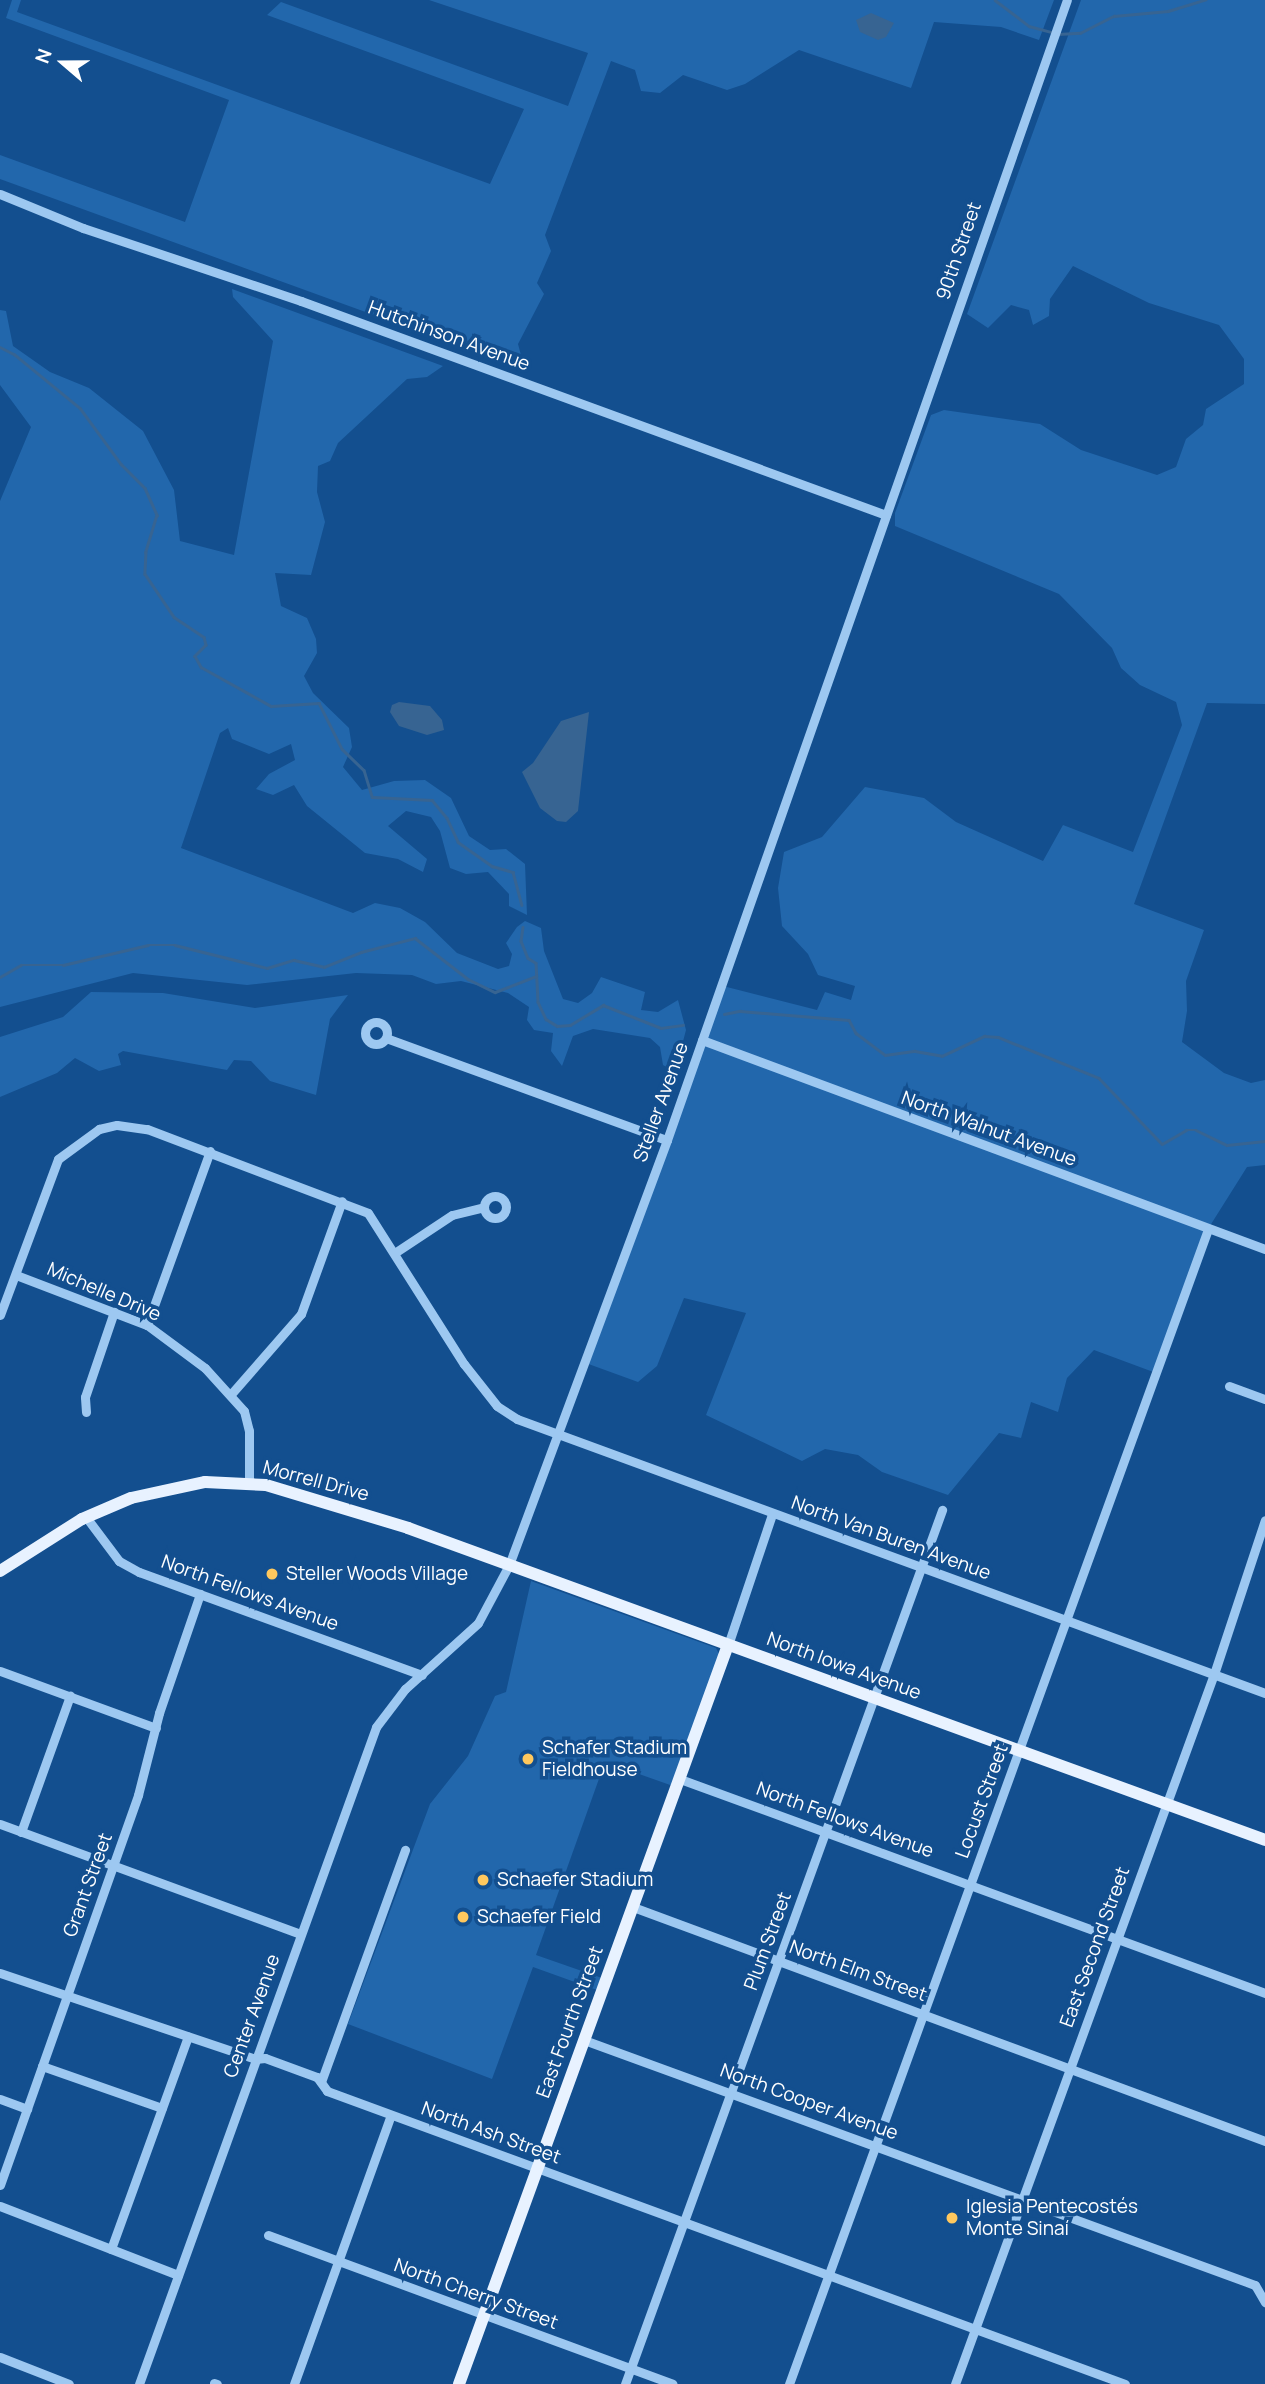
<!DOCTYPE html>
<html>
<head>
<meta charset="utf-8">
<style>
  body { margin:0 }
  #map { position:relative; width:1265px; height:2384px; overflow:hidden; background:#134f8f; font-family:Manrope,sans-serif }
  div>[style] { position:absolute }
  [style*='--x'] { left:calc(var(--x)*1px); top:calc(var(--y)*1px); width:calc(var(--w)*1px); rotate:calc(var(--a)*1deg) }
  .green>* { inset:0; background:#2267ac }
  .water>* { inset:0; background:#376492 }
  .stream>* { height:2.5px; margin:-1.25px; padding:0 1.25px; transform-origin:1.25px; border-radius:1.25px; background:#376492 }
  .minor>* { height:9px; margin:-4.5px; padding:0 4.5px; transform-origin:4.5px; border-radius:4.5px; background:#9dc8f1 }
  .minor>.ring { margin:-4.5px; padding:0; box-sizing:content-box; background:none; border:9px solid #9dc8f1; border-radius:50% }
  .major>* { height:12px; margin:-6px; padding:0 6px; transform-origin:6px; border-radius:6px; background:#e8f2ff }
  .dots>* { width:19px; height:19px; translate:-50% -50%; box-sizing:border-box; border:4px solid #134f8f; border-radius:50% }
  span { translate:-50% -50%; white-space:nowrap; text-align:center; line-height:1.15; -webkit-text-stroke:7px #134f8f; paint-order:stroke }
  .street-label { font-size:19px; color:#fff }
  .poi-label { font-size:19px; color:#fff }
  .left { translate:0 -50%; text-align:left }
  .north { position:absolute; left:28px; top:28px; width:70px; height:70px; -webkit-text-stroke:5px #134f8f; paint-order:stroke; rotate:290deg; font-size:19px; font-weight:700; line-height:28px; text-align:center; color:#fff }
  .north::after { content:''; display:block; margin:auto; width:24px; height:32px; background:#fff; clip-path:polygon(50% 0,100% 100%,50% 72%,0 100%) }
</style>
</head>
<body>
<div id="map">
  <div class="green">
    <i style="clip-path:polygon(12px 0,21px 0,17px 12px,490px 184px,524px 109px,267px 15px,281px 2px,568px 106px,588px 53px,429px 0,1054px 0,1039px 40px,1001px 27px,934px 22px,911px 88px,799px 50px,745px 84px,727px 90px,683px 75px,660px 93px,641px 91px,635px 70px,611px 61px,545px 235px,551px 251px,537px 283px,544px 294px,518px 344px,525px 370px,0 179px,0 155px,185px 222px,229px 100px,6px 18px)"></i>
    <i style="clip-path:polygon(1081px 0,1265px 0,1265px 704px,1207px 703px,1134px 904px,1204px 930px,1186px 981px,1187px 1011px,1182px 1042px,1224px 1073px,1251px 1083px,1265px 1080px,1265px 1165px,1247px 1167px,1208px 1229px,1156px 1373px,1094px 1350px,1067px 1378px,1058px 1412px,1031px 1402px,1021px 1438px,999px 1433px,948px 1495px,882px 1472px,858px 1455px,825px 1449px,802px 1461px,706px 1415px,746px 1313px,684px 1298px,657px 1366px,638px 1382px,583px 1362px,719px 985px,817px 1010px,825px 992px,851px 1000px,855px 986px,818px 975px,808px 954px,782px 926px,778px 888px,784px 852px,822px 837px,865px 787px,924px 798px,956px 822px,1043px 861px,1063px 825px,1133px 852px,1182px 725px,1176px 702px,1140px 685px,1121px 668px,1112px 648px,1059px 594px,895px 526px,895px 513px,931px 415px,944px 410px,1040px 424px,1081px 450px,1157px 475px,1176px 467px,1186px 439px,1203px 425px,1206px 409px,1244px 384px,1244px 359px,1219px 325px,1149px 303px,1073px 266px,1050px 299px,1049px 316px,1033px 325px,1029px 310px,1011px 305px,988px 328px,967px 314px)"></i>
    <i style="clip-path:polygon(232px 289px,443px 366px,427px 377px,407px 379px,338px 443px,330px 461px,318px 466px,317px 492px,325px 522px,311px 575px,275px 573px,281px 606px,307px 618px,316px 639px,317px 653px,304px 676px,313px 693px,349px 728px,352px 747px,343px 767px,362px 790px,394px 781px,425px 780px,451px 798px,469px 836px,490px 850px,506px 849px,525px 864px,527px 915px,509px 906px,509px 894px,488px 872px,466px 874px,450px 868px,440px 831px,431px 817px,406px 811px,388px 826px,427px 859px,423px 872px,398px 859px,365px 853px,307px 806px,294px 785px,273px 795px,256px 789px,269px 774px,295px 760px,291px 744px,269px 754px,232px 739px,228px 728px,220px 733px,181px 848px,353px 913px,375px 903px,400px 908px,425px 922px,457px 953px,498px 969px,509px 966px,512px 954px,506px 943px,517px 927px,525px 921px,541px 928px,544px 951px,563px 999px,578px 1003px,592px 993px,601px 977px,645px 992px,641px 1010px,658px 1012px,678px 1000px,686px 1030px,675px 1072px,663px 1065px,660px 1047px,650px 1038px,593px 1029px,573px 1036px,562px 1066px,551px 1051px,553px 1033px,534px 1030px,527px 1020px,529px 1007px,508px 993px,461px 981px,436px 984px,412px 975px,356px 973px,247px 985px,133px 973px,0 1007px,0 501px,31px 427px,0 385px,0 310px,6px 311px,13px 346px,50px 372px,89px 388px,143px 431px,174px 490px,180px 541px,234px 555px,273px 341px,233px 297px)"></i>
    <i style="clip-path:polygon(91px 992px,163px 993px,255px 1008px,348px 995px,330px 1019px,316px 1095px,270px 1081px,251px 1061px,234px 1060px,227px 1070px,123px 1051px,118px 1054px,121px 1065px,99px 1071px,75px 1058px,57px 1073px,0 1097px,0 1037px,63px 1017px)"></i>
    <i style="clip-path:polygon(531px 1581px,716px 1648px,720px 1656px,673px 1786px,605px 1762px,536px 1955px,602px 1978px,597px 1990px,533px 1967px,492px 2079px,348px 2024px,430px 1804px,468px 1756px,495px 1696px,506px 1692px)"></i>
  </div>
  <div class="water">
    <i style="clip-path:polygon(871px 13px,894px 23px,886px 37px,878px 40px,860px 32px,856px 20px)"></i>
    <i style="clip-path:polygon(399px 702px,430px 706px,442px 720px,444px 730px,427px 735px,399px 726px,390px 712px,392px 705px)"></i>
    <i style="clip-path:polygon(589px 712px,578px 811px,566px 822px,557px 821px,540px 808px,522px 772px,533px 763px,561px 721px)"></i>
  </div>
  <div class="stream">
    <i style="--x:995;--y:0;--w:43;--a:37.4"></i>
    <i style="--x:1029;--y:26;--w:24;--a:15"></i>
    <i style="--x:1058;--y:34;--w:22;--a:-3"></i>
    <i style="--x:1080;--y:33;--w:38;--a:-27"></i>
    <i style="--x:1114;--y:16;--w:54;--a:-5.3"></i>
    <i style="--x:1168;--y:11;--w:39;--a:-17"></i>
    <i style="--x:0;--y:347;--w:16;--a:27"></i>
    <i style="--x:14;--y:354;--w:85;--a:39.3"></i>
    <i style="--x:80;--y:408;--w:69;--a:53.8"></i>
    <i style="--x:121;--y:464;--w:34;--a:45"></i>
    <i style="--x:145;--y:488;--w:30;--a:66"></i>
    <i style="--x:157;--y:515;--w:39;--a:107"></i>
    <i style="--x:146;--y:552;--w:22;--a:93"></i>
    <i style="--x:145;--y:574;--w:52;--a:56"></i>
    <i style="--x:174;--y:617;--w:36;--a:34"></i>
    <i style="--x:204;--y:637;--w:8;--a:76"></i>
    <i style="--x:206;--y:645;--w:16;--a:135"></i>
    <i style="--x:195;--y:656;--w:13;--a:61"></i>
    <i style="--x:201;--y:667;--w:80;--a:29.1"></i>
    <i style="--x:271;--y:706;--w:48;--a:-3.6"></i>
    <i style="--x:319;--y:703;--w:51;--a:63.4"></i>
    <i style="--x:342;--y:749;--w:30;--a:44"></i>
    <i style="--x:364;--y:770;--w:28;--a:73"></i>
    <i style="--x:372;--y:797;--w:60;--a:2.9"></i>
    <i style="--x:432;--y:800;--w:23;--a:50"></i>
    <i style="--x:447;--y:818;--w:26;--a:65"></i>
    <i style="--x:458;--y:842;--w:42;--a:35.2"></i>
    <i style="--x:492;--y:866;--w:22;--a:16"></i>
    <i style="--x:513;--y:872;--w:34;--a:75"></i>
    <i style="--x:523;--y:927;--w:14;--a:98"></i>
    <i style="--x:521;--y:941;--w:18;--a:68"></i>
    <i style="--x:528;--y:958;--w:9;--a:32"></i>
    <i style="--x:536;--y:963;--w:39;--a:87"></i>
    <i style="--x:538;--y:1002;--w:19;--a:65"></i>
    <i style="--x:546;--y:1019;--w:13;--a:32"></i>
    <i style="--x:557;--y:1026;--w:13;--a:-4"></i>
    <i style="--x:570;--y:1025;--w:39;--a:-31"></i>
    <i style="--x:603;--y:1005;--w:62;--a:21.6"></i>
    <i style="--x:661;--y:1028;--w:22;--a:-8"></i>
    <i style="--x:0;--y:977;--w:24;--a:-30"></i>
    <i style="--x:21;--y:965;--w:42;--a:0"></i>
    <i style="--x:63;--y:965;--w:87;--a:-13.2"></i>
    <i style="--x:148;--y:945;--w:27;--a:0"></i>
    <i style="--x:175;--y:945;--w:95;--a:14"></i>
    <i style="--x:267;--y:968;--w:28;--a:-17"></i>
    <i style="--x:294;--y:960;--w:31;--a:13"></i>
    <i style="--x:324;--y:967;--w:40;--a:-22"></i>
    <i style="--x:361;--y:952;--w:56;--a:-14.5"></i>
    <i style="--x:415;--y:938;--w:67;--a:37.7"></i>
    <i style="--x:468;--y:979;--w:30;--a:26"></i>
    <i style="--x:495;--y:992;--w:44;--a:-21.3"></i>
    <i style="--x:724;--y:1014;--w:16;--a:-11"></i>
    <i style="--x:740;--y:1011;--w:109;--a:4.7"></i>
    <i style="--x:849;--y:1020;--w:15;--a:62"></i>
    <i style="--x:856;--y:1033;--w:36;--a:37"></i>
    <i style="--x:885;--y:1055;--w:30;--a:-8"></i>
    <i style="--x:915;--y:1051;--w:27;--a:10"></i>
    <i style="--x:942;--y:1056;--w:47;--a:-25.5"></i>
    <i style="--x:984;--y:1036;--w:14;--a:4"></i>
    <i style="--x:998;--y:1037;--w:109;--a:22.1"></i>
    <i style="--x:1099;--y:1078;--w:91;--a:46.3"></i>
    <i style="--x:1162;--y:1144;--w:28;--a:-30"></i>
    <i style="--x:1186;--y:1130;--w:10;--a:0"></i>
    <i style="--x:1196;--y:1130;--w:34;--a:26"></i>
    <i style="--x:1227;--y:1145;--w:38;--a:-6"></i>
  </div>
  <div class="minor">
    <i style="--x:0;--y:194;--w:90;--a:22.3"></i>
    <i style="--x:83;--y:228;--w:230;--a:18.5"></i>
    <i style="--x:301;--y:301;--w:623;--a:20.09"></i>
    <i class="ring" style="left:365px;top:1022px;width:13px;height:13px"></i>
    <i style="--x:386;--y:1038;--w:299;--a:20"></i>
    <i style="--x:702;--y:1040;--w:601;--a:20.37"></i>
    <i class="ring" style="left:484px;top:1196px;width:13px;height:13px"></i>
    <i style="--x:396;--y:1252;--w:67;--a:-33.5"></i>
    <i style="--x:452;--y:1215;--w:33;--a:-14"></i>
    <i style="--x:16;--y:1275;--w:140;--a:20.9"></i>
    <i style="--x:147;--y:1325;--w:72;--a:36.6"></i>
    <i style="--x:205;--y:1368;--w:58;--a:47.8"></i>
    <i style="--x:244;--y:1411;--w:21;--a:76"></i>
    <i style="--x:249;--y:1431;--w:52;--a:90"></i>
    <i style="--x:0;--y:1315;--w:166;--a:-69.6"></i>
    <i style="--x:58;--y:1159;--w:51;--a:-36.2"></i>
    <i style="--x:99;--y:1129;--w:18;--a:-13"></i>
    <i style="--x:117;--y:1125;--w:30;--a:8"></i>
    <i style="--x:147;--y:1129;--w:236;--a:20.8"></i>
    <i style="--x:368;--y:1213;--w:179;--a:57.6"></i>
    <i style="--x:464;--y:1364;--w:53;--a:51.8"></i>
    <i style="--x:497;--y:1406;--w:24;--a:33"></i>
    <i style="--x:517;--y:1419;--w:797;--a:20.12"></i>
    <i style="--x:147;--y:1325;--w:185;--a:-70.1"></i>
    <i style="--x:1229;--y:1386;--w:38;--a:20"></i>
    <i style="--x:232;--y:1393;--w:105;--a:-48.9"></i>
    <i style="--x:301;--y:1314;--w:120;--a:-70.1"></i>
    <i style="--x:86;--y:1412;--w:15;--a:-94"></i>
    <i style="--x:85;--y:1397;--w:90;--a:-71.2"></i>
    <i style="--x:86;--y:1517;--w:55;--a:53.1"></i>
    <i style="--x:119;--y:1561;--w:23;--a:29"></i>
    <i style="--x:139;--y:1572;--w:301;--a:20"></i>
    <i style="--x:728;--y:1645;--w:138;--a:-71.4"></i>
    <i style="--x:0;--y:1671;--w:166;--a:20.1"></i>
    <i style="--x:680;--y:1779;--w:623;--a:20.09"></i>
    <i style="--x:0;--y:1824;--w:320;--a:20.1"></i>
    <i style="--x:21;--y:1832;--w:145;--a:-70.2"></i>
    <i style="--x:633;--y:1907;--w:674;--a:20.32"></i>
    <i style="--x:0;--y:1973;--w:269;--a:18.6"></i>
    <i style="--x:255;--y:2059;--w:10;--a:-6"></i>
    <i style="--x:265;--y:2058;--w:55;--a:20.1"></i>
    <i style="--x:317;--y:2077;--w:17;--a:54"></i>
    <i style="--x:327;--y:2091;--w:850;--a:20.16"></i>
    <i style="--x:584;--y:2040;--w:714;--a:20.06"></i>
    <i style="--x:1255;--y:2285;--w:20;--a:60"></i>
    <i style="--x:42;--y:2066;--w:127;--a:19.3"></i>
    <i style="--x:321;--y:2082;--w:247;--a:-70.1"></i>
    <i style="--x:0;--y:2099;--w:29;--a:20"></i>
    <i style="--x:0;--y:2185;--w:414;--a:-70.5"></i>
    <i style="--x:138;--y:1795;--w:85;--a:-75.6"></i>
    <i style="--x:159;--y:1713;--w:126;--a:-71"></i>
    <i style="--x:0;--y:2206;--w:191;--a:21.2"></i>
    <i style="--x:268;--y:2235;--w:431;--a:20.2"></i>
    <i style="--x:111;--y:2249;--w:226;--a:-70.1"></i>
    <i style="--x:0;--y:2357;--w:74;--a:21.4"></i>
    <i style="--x:214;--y:2383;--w:3;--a:18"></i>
    <i style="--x:139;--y:2384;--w:698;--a:-70.16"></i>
    <i style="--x:376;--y:1727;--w:48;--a:-52.7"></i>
    <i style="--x:405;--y:1689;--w:98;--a:-42.1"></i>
    <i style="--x:478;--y:1623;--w:66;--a:-61.9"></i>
    <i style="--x:509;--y:1565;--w:453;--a:-69.6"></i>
    <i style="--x:667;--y:1140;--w:1208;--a:-70.67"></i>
    <i style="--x:294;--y:2384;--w:286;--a:-70.2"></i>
    <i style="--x:625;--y:2384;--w:930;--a:-70.06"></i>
    <i style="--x:789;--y:2384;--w:1229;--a:-70.06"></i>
    <i style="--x:955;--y:2384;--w:756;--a:-69.96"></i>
    <i style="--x:1214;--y:1674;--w:162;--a:-71.7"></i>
  </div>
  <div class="major">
    <i style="--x:0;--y:1571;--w:97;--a:-32.4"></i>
    <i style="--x:82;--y:1519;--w:53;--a:-23.2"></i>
    <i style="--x:131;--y:1498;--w:76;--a:-12.2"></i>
    <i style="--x:205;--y:1482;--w:61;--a:2.8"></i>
    <i style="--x:266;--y:1485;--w:148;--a:16.8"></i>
    <i style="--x:408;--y:1528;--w:912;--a:20"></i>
    <i style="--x:459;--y:2384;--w:786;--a:-70"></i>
  </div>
  <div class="dots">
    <i style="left:272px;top:1574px;background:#ffc85e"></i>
    <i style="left:528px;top:1759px;background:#ffc85e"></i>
    <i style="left:483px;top:1880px;background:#ffc85e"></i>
    <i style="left:463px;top:1917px;background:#ffc85e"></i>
    <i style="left:952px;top:2218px;background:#ffc85e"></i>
  </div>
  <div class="street-label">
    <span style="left:959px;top:251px;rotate:-71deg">90th Street</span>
    <span style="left:449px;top:336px;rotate:20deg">Hutchinson Avenue</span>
    <span style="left:661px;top:1102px;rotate:-70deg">Steller Avenue</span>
    <span style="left:989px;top:1129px;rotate:20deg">North Walnut Avenue</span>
    <span style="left:104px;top:1292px;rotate:23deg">Michelle Drive</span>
    <span style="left:316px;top:1481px;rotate:15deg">Morrell Drive</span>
    <span style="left:891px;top:1538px;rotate:20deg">North Van Buren Avenue</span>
    <span style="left:250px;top:1593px;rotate:20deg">North Fellows Avenue</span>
    <span style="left:844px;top:1666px;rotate:20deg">North Iowa Avenue</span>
    <span style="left:982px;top:1801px;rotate:-70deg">Locust Street</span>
    <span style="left:845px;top:1820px;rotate:20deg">North Fellows Avenue</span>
    <span style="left:88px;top:1885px;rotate:-70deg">Grant Street</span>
    <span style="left:768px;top:1941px;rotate:-70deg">Plum Street</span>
    <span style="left:1095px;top:1947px;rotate:-70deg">East Second Street</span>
    <span style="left:858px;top:1971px;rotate:20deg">North Elm Street</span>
    <span style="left:252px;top:2016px;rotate:-70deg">Center Avenue</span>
    <span style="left:570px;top:2022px;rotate:-70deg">East Fourth Street</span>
    <span style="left:809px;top:2102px;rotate:20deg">North Cooper Avenue</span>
    <span style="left:491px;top:2133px;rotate:20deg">North Ash Street</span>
    <span style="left:476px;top:2294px;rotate:20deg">North Cherry Street</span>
  </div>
  <div class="poi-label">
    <span class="left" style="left:286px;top:1574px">Steller Woods Village</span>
    <span class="left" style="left:542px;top:1759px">Schafer Stadium<br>Fieldhouse</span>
    <span class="left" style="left:497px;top:1880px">Schaefer Stadium</span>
    <span class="left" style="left:477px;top:1917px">Schaefer Field</span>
    <span class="left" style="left:966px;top:2218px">Iglesia Pentecostés<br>Monte Sinaí</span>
  </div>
  <div class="north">N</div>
</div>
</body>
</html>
